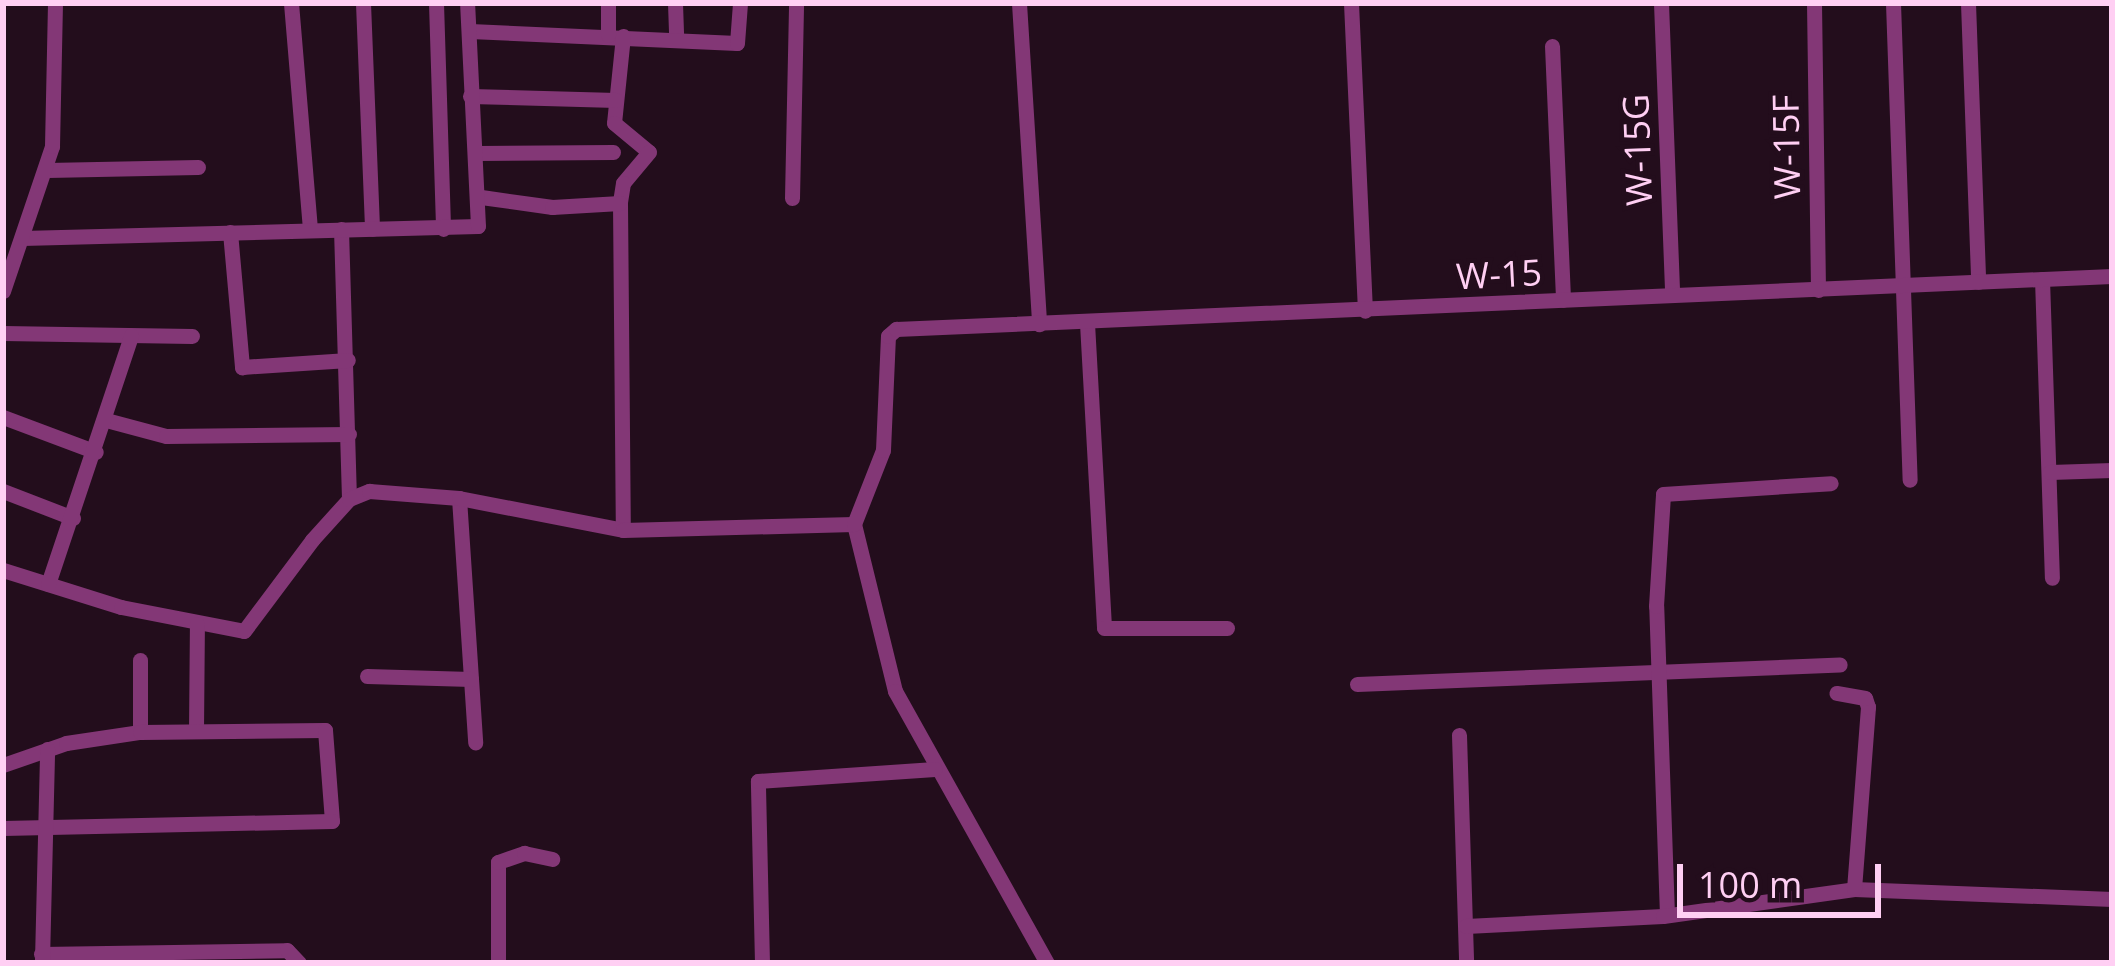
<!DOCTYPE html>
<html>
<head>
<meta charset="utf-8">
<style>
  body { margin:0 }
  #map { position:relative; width:2115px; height:966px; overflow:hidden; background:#230d1c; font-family:"Open Sans",sans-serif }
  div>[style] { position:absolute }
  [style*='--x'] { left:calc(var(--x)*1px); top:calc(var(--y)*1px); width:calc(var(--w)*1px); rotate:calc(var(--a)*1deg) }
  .minor>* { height:15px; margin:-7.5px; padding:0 7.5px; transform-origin:7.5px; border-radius:7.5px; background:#833776 }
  span { translate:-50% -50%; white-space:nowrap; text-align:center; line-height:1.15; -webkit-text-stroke:9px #230d1c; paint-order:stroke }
  .street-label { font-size:36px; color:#ffcff3 }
  .frame { position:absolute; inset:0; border:6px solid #ffcff3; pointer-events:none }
  .scale { position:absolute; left:1677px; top:864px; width:204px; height:54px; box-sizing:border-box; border:6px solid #ffcff3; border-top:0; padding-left:15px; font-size:36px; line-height:42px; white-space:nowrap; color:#ffcff3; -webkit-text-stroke:9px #230d1c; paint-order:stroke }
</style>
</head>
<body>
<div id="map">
  <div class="minor">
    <i style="--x:291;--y:3;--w:226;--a:85.2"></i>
    <i style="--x:363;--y:3;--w:226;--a:87.7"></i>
    <i style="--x:436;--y:3;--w:226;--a:88.2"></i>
    <i style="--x:675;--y:3;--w:37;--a:88"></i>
    <i style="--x:1019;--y:3;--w:322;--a:86.4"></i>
    <i style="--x:1351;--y:3;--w:308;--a:87.4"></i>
    <i style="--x:1661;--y:3;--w:292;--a:87.8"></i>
    <i style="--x:1814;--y:3;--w:287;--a:89.2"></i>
    <i style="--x:1893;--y:3;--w:477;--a:88"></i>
    <i style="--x:1968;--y:3;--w:279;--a:87.9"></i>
    <i style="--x:470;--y:31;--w:267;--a:2.6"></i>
    <i style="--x:737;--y:43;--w:40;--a:-85.7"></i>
    <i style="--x:608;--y:35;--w:32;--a:-90"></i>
    <i style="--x:623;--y:36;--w:87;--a:95.9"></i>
    <i style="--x:614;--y:123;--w:45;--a:39.6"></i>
    <i style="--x:649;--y:152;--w:40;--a:130"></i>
    <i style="--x:623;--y:183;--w:20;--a:99"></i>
    <i style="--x:620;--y:203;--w:327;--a:89.5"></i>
    <i style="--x:1552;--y:46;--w:254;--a:87.5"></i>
    <i style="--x:470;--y:96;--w:146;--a:1.6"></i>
    <i style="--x:477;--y:153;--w:136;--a:-0.4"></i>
    <i style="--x:47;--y:170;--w:151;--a:-1.1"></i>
    <i style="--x:481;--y:197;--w:72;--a:8"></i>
    <i style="--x:552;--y:207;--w:68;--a:-3.4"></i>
    <i style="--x:792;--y:198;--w:195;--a:-88.8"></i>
    <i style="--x:341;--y:229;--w:270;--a:88.3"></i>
    <i style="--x:230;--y:232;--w:136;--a:84.9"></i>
    <i style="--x:242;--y:367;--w:106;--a:-3.8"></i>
    <i style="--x:22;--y:238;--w:456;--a:-1.5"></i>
    <i style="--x:478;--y:226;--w:223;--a:-92.8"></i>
    <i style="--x:2042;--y:279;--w:299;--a:88.1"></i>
    <i style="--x:3;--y:291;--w:153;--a:-71.3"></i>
    <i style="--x:52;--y:146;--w:143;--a:-88.8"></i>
    <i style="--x:1087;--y:323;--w:305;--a:86.8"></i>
    <i style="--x:1104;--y:628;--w:123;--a:0"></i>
    <i style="--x:3;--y:333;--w:189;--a:0.9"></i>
    <i style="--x:3;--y:417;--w:99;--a:20.6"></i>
    <i style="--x:106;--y:420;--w:62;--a:14.9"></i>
    <i style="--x:166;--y:436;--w:183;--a:-0.6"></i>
    <i style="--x:2050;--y:472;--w:62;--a:-1.8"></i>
    <i style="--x:3;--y:491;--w:75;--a:21.1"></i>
    <i style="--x:459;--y:498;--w:245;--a:86.2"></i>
    <i style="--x:854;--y:524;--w:172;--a:76.2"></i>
    <i style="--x:895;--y:691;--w:312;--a:60.8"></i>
    <i style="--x:3;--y:570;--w:124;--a:17.4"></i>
    <i style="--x:121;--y:607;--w:125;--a:11"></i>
    <i style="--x:244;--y:631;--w:114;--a:-53.2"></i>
    <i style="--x:312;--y:540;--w:55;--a:-47.9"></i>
    <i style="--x:349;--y:499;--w:22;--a:-22"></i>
    <i style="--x:369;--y:491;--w:90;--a:4.4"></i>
    <i style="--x:459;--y:498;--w:167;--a:11"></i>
    <i style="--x:623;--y:530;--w:231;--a:-1.5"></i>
    <i style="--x:854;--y:524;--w:79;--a:-68.6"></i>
    <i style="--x:883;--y:450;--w:114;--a:-87.5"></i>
    <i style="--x:888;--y:336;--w:11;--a:-41"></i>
    <i style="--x:896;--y:329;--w:1217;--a:-2.5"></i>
    <i style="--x:48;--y:584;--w:262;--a:-71.5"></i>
    <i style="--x:140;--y:660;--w:72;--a:90"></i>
    <i style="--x:367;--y:676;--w:104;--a:1.7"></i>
    <i style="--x:1357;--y:684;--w:483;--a:-2.3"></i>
    <i style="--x:196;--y:731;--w:107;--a:-89.5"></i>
    <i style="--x:1459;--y:735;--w:228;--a:88.2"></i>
    <i style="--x:3;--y:765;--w:67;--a:-19.2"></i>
    <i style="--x:66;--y:743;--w:75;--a:-8.5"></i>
    <i style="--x:140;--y:732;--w:185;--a:-0.6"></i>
    <i style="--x:325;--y:730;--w:91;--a:85.6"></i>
    <i style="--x:332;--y:821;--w:329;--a:178.8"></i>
    <i style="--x:1854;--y:889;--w:258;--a:2.2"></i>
    <i style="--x:1667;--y:915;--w:309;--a:-92"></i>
    <i style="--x:1656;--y:606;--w:112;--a:-86.4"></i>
    <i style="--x:1663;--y:494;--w:168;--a:-3.7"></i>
    <i style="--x:1466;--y:926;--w:197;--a:-2.9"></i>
    <i style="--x:1663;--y:916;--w:193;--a:-8"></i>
    <i style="--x:1854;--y:889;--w:183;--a:-85.6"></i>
    <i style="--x:1868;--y:707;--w:9;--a:-108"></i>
    <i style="--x:1865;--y:698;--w:29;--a:-170"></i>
    <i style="--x:41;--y:954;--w:246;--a:-0.9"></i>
    <i style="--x:287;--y:950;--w:18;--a:47"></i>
    <i style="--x:42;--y:960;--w:211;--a:-88.6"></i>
    <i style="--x:498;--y:963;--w:101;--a:-90"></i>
    <i style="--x:498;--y:862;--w:28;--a:-19"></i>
    <i style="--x:524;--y:853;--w:29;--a:12"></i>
    <i style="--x:762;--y:963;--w:182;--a:-91.3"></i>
    <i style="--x:758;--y:781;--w:177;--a:-3.9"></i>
  </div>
  <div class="street-label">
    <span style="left:1786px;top:147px;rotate:-91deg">W-15F</span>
    <span style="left:1637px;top:150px;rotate:-92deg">W-15G</span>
    <span style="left:1499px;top:274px;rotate:-3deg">W-15</span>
  </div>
  <div class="frame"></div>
  <div class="scale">100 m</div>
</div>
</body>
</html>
